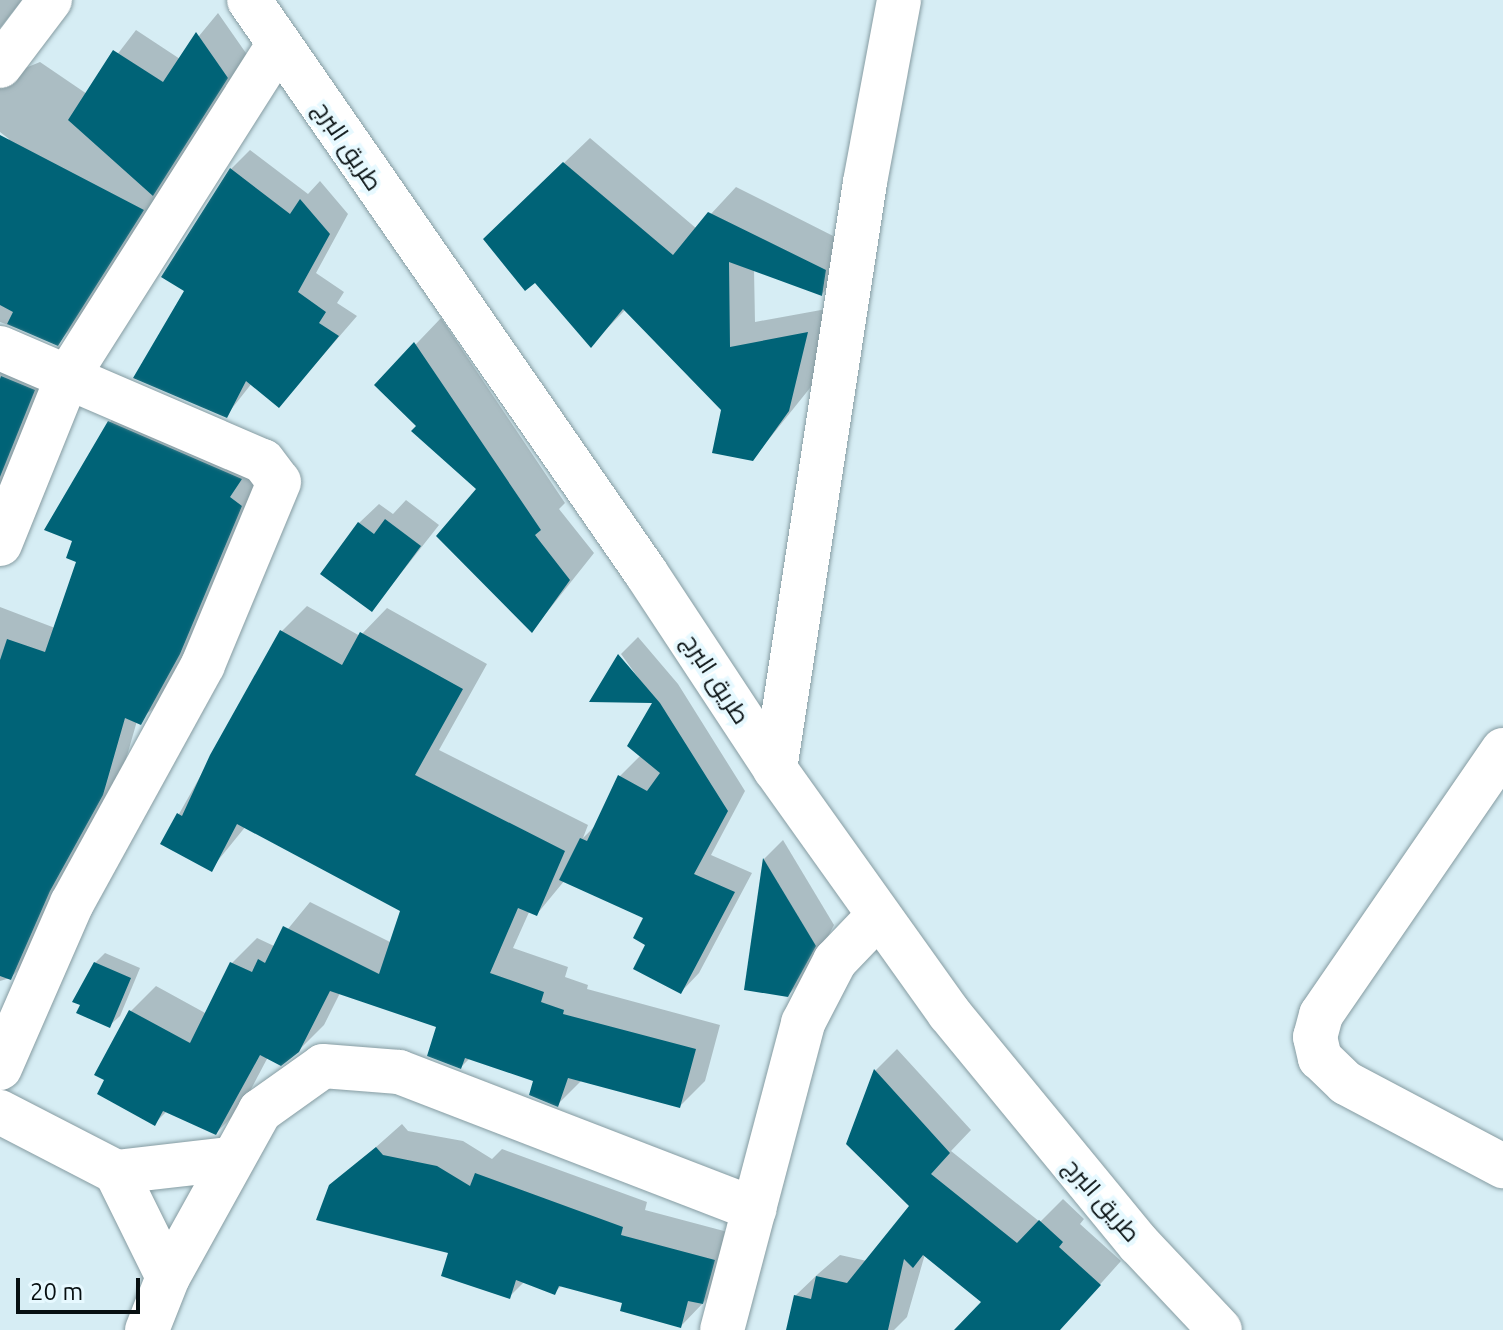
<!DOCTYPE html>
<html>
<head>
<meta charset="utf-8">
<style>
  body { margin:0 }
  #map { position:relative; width:1503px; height:1330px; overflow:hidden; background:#d6edf4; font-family:Ubuntu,Cairo,sans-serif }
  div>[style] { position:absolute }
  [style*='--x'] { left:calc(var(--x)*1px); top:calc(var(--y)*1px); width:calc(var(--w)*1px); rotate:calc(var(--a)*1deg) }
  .shadow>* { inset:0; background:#0003 }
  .building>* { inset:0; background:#006377 }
  .roads { filter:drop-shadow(0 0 2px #869ca2) drop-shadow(0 0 2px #869ca2) }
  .minor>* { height:44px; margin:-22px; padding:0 22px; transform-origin:22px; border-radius:22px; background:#fff }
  span { translate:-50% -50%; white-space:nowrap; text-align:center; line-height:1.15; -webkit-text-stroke:8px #e7f9ff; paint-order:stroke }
  .street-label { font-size:24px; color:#070f11 }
  .scale { position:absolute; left:16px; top:1278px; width:124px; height:36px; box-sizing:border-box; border:4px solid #070f11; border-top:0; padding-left:10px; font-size:24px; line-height:28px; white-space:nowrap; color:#070f11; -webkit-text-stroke:6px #e7f9ff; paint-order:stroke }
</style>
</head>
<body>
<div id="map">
  <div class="shadow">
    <i style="clip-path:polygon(0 0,22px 0,0 28px)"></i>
    <i style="clip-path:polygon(218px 13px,248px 56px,78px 322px,57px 343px,0 322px,0 156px,9px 139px,0 132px,0 57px,18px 71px,40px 62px,87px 94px,136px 30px,180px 59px)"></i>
    <i style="clip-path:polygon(590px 138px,697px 229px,736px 187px,851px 245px,847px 268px,822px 294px,754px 269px,755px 322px,832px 308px,814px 383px,753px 459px,723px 410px,626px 309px,591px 345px,511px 214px)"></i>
    <i style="clip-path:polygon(250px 150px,308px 194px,320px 181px,348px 214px,316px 273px,344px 292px,337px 303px,357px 316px,279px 406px,252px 383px,226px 416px,187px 290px,164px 276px,231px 169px)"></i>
    <i style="clip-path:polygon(441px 318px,565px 503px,559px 509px,594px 553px,532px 631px,479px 488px,377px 385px)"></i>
    <i style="clip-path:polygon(0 337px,55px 369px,0 503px)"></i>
    <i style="clip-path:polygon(129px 403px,261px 485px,200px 632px,161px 703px,137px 721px,122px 773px,31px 958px,10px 978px,0 981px,0 607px,55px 628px,79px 560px,109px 423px)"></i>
    <i style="clip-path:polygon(406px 500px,439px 525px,372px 610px,359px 523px,379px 504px,393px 514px)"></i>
    <i style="clip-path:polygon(307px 606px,360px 636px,387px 608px,487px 664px,439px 750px,588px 825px,583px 838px,598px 823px,620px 776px,641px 755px,655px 701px,621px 654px,638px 637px,678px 684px,745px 791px,711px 855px,752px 873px,699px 973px,681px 992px,648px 944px,646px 917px,565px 880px,537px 914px,530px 910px,513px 948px,568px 967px,565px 977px,588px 985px,587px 989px,720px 1025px,705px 1081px,680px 1106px,582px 1080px,558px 1104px,536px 1080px,470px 1058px,461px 1067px,439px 1026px,340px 993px,324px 1025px,298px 1051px,268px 1057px,241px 1108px,216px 1133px,167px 1111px,155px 1123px,131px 1011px,156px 986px,207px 1014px,232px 963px,257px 938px,274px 946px,310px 902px,392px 943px,403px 910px,246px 826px,211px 869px,179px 814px,282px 631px)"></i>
    <i style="clip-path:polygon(783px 840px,834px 925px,808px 975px,788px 995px,746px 988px,764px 859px)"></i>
    <i style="clip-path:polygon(105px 953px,140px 968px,120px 1016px,110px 1025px,95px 963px)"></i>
    <i style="clip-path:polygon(897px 1049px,971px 1130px,951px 1151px,1040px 1222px,1063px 1199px,1084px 1219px,1080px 1224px,1121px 1261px,1059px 1330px,977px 1330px,984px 1302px,925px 1254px,907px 1317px,894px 1330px,787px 1330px,795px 1296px,818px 1274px,840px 1255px,867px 1261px,912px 1206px,848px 1143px,875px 1071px)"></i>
    <i style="clip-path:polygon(402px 1124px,408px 1131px,463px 1141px,492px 1159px,502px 1149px,647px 1202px,645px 1210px,739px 1235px,728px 1277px,681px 1326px,624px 1301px,562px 1285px,555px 1292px,525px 1281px,510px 1296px,450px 1251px,331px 1187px)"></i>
  </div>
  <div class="building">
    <i style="clip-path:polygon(196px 32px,228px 78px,153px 196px,68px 120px,113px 50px,163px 82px)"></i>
    <i style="clip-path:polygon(0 135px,144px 210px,58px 346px,7px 324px,13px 312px,0 305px)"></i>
    <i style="clip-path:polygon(563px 162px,673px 255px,708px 212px,826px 270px,822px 296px,729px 262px,730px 347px,808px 332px,789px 411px,753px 461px,712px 453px,721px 410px,623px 309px,591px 348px,535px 283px,525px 291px,483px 239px)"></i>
    <i style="clip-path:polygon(230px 168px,290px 214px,300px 199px,330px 234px,298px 292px,326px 312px,319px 323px,339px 336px,279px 408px,246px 381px,227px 418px,133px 378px,184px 291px,161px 277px)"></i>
    <i style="clip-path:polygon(414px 342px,541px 530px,535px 535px,570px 580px,532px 633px,436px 536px,476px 489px,411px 431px,416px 426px,374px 385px)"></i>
    <i style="clip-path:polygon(1px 376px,35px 390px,0 477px,0 379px)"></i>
    <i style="clip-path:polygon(108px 421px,242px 479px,230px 497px,242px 506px,180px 654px,141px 725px,125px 718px,103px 795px,50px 891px,11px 980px,0 976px,0 660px,7px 639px,45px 652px,76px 562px,66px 558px,72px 541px,44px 530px)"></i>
    <i style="clip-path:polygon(385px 519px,421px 546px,372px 612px,320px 574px,358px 522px,374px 534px)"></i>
    <i style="clip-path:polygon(280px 630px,342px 665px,360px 632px,463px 689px,415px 775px,565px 851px,537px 916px,518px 908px,490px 973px,544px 992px,541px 1002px,564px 1010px,563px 1014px,696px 1049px,680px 1108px,568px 1078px,558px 1107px,529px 1095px,533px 1081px,465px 1058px,461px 1069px,427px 1056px,436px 1027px,330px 991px,299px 1052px,281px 1066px,260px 1055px,216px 1135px,163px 1111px,155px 1126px,97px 1094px,104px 1080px,94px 1075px,129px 1010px,190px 1043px,230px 962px,252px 972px,258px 959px,265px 963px,283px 926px,379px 974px,400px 911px,237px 824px,212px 872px,160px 844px,177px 813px,182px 816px,210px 755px)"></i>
    <i style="clip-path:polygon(618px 654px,660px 703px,728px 811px,694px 874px,735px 892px,681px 994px,633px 969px,645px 945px,633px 938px,643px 918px,559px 880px,580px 838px,587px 841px,618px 775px,647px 791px,660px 773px,627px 746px,652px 703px,589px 702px)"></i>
    <i style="clip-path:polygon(763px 858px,816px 946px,788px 997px,744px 990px)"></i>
    <i style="clip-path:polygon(94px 962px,131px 978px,110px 1028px,76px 1013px,80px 1005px,72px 1002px)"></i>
    <i style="clip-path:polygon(874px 1069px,950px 1153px,931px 1174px,1017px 1243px,1039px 1220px,1063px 1242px,1059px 1247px,1101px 1285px,1060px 1330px,954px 1330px,981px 1302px,923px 1255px,913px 1268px,904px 1259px,888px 1330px,786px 1330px,794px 1295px,811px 1299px,816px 1276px,847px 1283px,909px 1206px,846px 1144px)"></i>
    <i style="clip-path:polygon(376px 1147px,383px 1155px,437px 1166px,470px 1186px,475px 1173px,623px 1227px,621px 1235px,715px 1260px,703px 1304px,688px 1301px,681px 1328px,620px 1311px,622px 1303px,559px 1286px,555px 1295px,516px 1280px,510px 1299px,441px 1276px,448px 1253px,316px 1220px,329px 1185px)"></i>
  </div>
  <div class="roads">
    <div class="minor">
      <i style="--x:249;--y:0;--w:697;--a:55.28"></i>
      <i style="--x:646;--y:573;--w:235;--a:56.6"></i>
      <i style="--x:775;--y:769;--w:300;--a:54.5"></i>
      <i style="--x:949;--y:1013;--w:299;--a:50.6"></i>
      <i style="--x:1139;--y:1244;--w:118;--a:46.7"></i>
      <i style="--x:0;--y:66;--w:83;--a:-52.9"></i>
      <i style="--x:0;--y:348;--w:286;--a:23.3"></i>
      <i style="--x:263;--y:461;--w:26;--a:53"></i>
      <i style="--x:279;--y:482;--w:198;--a:112.6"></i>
      <i style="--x:203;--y:665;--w:272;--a:118.8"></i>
      <i style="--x:72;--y:903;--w:180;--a:113.6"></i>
      <i style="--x:0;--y:544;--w:181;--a:-68"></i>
      <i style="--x:68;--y:376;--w:393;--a:-57.6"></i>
      <i style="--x:1503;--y:750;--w:321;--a:124.5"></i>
      <i style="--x:1321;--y:1015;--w:23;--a:105"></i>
      <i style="--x:1315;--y:1037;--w:22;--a:77"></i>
      <i style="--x:1320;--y:1058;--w:36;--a:44"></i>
      <i style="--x:1346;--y:1083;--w:178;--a:27.9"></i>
      <i style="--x:775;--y:769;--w:594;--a:-81.28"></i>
      <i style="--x:865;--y:182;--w:185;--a:-79.4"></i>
      <i style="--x:0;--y:1112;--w:131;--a:27.3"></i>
      <i style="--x:116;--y:1172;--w:115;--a:-6.5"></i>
      <i style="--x:116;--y:1172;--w:117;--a:63.7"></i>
      <i style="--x:147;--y:1330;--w:57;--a:-68.4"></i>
      <i style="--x:168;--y:1277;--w:190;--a:-61"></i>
      <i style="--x:260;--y:1111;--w:77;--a:-35.5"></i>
      <i style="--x:323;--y:1066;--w:76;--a:4.5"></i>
      <i style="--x:399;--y:1072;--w:381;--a:21.1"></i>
      <i style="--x:722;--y:1330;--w:318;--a:-75.2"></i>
      <i style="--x:803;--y:1023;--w:70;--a:-62.7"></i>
      <i style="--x:835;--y:961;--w:62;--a:-46.3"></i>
    </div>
  </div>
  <div class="street-label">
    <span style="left:348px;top:146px;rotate:56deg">طريق البرج</span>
    <span style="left:716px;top:679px;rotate:57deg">طريق البرج</span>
    <span style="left:1102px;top:1200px;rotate:49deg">طريق البرج</span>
  </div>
  <div class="scale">20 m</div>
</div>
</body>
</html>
